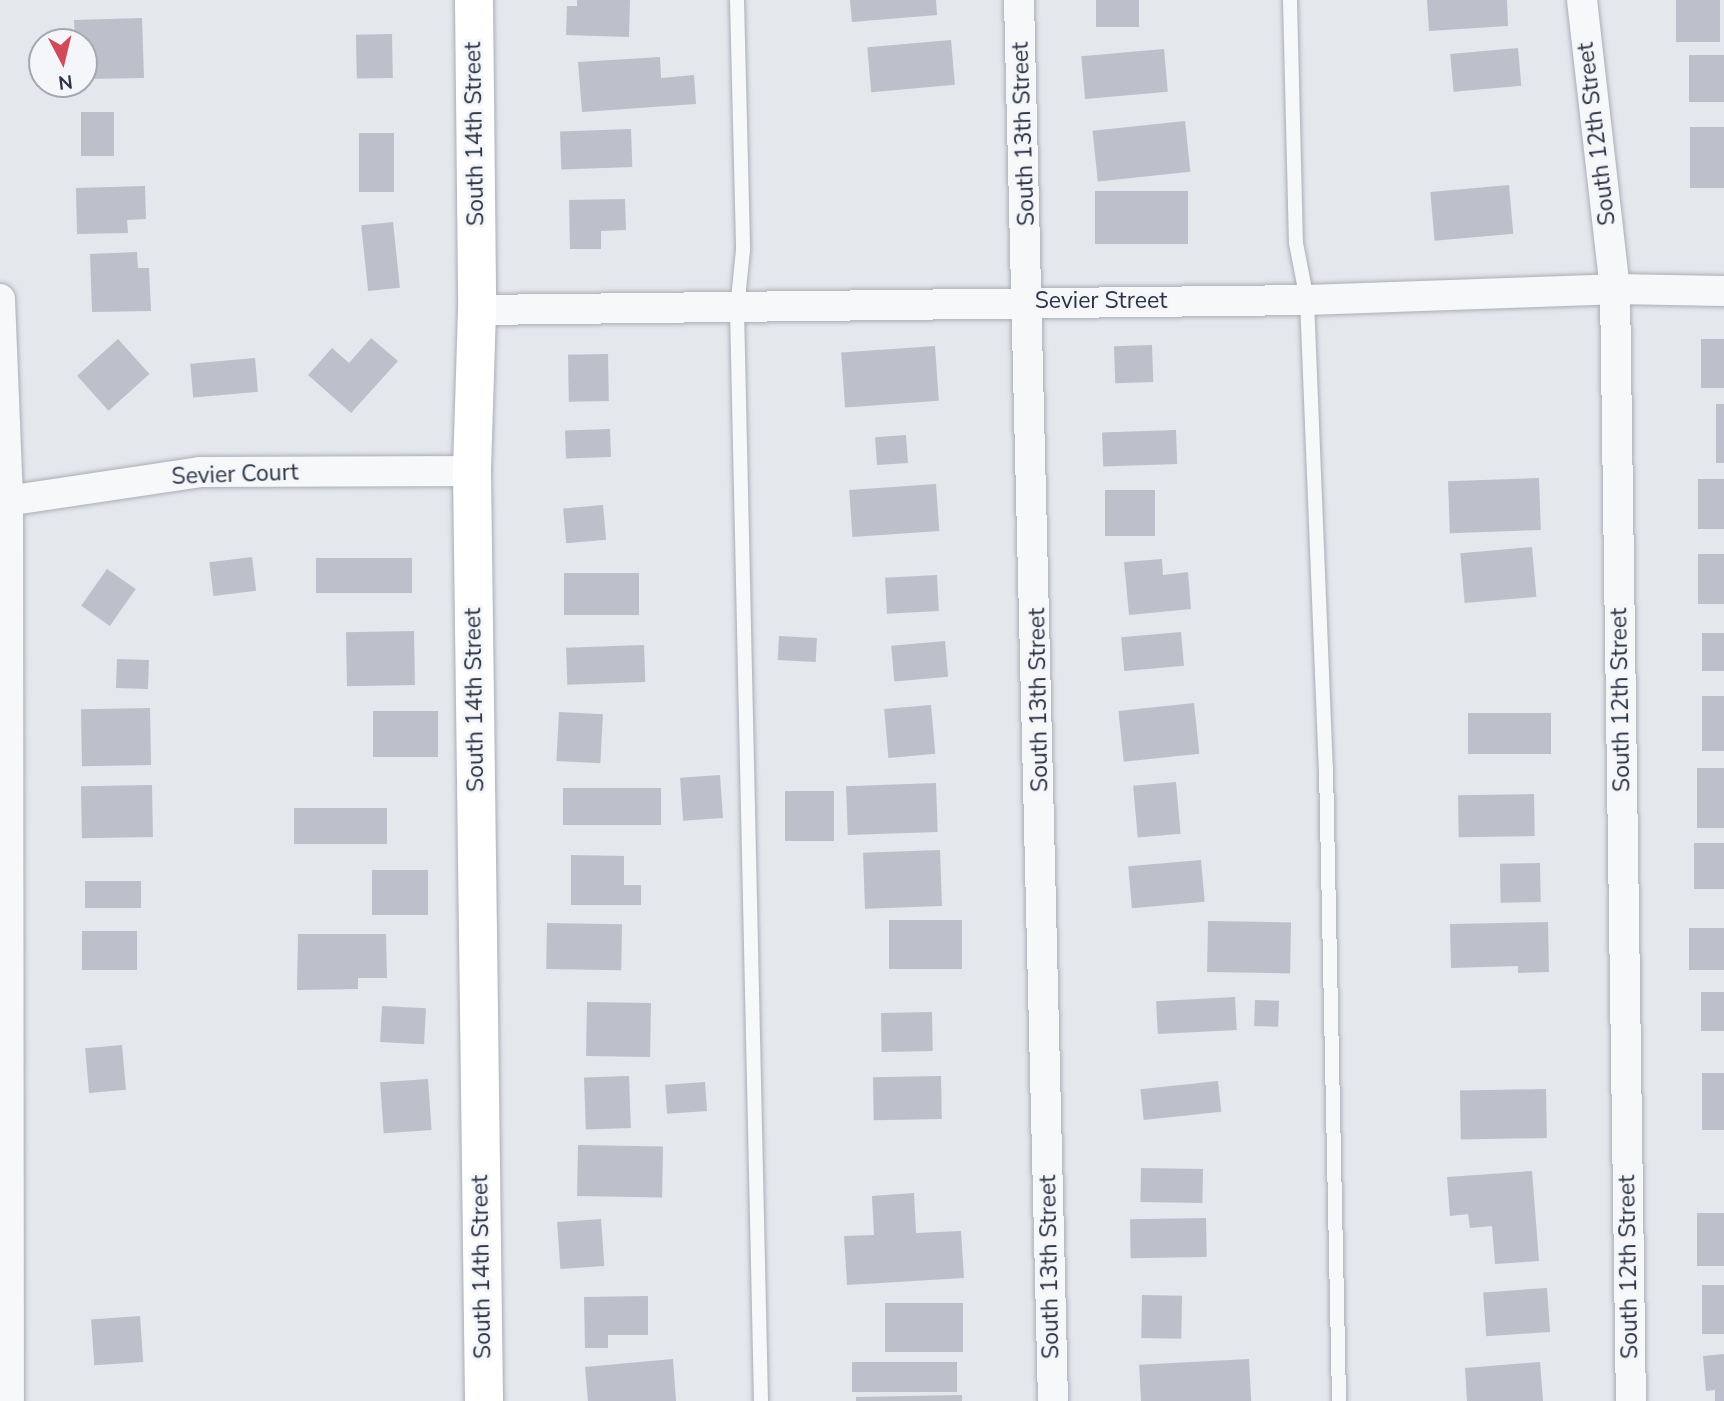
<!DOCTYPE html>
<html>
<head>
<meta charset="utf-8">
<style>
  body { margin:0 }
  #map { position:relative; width:1724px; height:1401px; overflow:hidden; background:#e4e7ec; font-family:"Nunito Sans",sans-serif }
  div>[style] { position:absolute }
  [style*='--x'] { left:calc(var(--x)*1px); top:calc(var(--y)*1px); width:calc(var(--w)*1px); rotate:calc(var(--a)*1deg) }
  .building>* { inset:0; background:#bbc0ca; transform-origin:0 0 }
  .roads { filter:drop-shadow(0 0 2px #a9aeb7) drop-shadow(0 0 2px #a9aeb7) }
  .lane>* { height:14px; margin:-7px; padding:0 7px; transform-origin:7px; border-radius:7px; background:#f7f8fa }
  .street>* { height:30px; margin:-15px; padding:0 15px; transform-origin:15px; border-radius:15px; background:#f7f8fa }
  .secondary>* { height:38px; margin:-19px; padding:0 19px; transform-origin:19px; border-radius:19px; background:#fff }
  span { translate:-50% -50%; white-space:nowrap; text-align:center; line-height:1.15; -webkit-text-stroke:6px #f4f6f9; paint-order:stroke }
  .street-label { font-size:23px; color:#2b3445 }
  .north { position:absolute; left:28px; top:28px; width:70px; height:70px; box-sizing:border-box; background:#f4f6f9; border:2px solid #a4a8b1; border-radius:50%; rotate:173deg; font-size:19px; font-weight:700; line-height:28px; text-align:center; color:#2b3445 }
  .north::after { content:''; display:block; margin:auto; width:24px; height:32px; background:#d1495b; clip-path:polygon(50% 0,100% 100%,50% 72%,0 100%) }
</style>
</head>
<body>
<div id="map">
  <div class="building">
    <i style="clip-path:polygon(577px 0,630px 0,629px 37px,566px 35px,567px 6px,577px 6px)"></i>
    <i style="clip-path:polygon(850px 0,936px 0,937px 15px,852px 22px)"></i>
    <i style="left:1096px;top:0;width:43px;height:27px"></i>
    <i style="clip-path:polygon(1427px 0,1507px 0,1508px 26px,1429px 31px)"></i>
    <i style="left:1676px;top:0;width:44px;height:42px"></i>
    <i style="clip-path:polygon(142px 18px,144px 78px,84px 79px,84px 42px,75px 42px,74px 20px)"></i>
    <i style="left:392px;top:34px;width:44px;height:36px;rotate:89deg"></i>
    <i style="left:951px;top:40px;width:45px;height:84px;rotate:85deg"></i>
    <i style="left:1518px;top:48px;width:38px;height:68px;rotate:85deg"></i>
    <i style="left:1164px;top:49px;width:43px;height:83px;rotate:85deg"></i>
    <i style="left:1724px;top:55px;width:47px;height:35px;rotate:90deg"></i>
    <i style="clip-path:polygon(660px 57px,661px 78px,694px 75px,696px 104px,582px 112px,578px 62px)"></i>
    <i style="left:81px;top:112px;width:33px;height:44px"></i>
    <i style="left:1185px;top:121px;width:51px;height:93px;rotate:84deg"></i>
    <i style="left:1724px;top:127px;width:61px;height:34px;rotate:90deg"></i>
    <i style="left:631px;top:129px;width:38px;height:71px;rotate:88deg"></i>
    <i style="left:359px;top:133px;width:35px;height:59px"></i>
    <i style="left:1509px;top:185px;width:49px;height:79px;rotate:85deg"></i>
    <i style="clip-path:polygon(145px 186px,146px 219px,127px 220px,128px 233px,77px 234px,76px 188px)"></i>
    <i style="left:1095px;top:191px;width:93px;height:53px"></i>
    <i style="clip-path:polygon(625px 199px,626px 230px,601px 231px,601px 249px,570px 249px,569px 200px)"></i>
    <i style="left:393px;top:222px;width:66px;height:32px;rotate:84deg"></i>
    <i style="clip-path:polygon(137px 252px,138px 268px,149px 268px,151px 311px,92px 312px,90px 254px)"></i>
    <i style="clip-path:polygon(371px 338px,398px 361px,351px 413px,308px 375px,332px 348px,349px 363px)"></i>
    <i style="left:118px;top:339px;width:47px;height:55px;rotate:48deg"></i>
    <i style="left:1701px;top:339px;width:23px;height:49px"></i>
    <i style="left:1152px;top:345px;width:37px;height:38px;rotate:88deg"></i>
    <i style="left:935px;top:346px;width:55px;height:94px;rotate:86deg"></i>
    <i style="left:608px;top:354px;width:47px;height:40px;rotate:89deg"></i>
    <i style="left:255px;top:358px;width:34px;height:65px;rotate:85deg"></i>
    <i style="left:1716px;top:404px;width:8px;height:59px"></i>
    <i style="left:610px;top:429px;width:28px;height:45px;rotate:88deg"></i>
    <i style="left:1176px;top:430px;width:34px;height:74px;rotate:88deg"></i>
    <i style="left:906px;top:435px;width:28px;height:31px;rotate:86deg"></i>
    <i style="left:1539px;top:478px;width:52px;height:91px;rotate:88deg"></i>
    <i style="left:1698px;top:479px;width:26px;height:50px"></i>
    <i style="left:936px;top:484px;width:47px;height:87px;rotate:86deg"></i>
    <i style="left:1155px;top:490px;width:46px;height:50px;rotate:90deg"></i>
    <i style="left:603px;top:505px;width:35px;height:40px;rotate:85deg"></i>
    <i style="left:1532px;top:547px;width:50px;height:72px;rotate:85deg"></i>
    <i style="left:1698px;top:554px;width:26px;height:50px"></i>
    <i style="left:252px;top:557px;width:34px;height:43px;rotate:83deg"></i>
    <i style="left:412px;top:558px;width:35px;height:96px;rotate:90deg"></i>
    <i style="clip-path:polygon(1162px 559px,1163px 575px,1188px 572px,1191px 609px,1129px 615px,1124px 562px)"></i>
    <i style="left:107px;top:569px;width:35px;height:45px;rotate:35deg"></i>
    <i style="left:564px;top:573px;width:75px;height:42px"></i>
    <i style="left:937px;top:575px;width:36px;height:52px;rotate:87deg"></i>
    <i style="left:414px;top:631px;width:54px;height:68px;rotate:89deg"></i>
    <i style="left:1181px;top:632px;width:34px;height:60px;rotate:85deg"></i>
    <i style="left:1724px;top:633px;width:38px;height:22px;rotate:90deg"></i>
    <i style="left:779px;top:636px;width:38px;height:24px;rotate:3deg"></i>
    <i style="left:945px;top:641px;width:36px;height:54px;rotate:85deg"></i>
    <i style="left:644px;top:645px;width:37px;height:78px;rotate:88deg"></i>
    <i style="left:117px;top:659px;width:32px;height:29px;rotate:2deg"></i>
    <i style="left:1702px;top:696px;width:22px;height:55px"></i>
    <i style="left:1194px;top:703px;width:51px;height:76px;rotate:84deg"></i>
    <i style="left:931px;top:705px;width:49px;height:47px;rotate:85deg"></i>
    <i style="left:150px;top:708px;width:57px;height:69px;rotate:89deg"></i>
    <i style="left:438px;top:711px;width:46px;height:65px;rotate:90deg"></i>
    <i style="left:559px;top:712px;width:44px;height:49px;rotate:3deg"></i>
    <i style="left:1468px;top:713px;width:83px;height:41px"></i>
    <i style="left:1724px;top:768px;width:60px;height:27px;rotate:90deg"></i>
    <i style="left:720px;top:775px;width:43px;height:40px;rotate:86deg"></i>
    <i style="left:1176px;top:782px;width:52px;height:43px;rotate:85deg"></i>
    <i style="left:936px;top:783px;width:49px;height:90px;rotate:88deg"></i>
    <i style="left:152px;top:785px;width:52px;height:71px;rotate:89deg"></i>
    <i style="left:563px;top:788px;width:98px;height:37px"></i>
    <i style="left:785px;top:791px;width:49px;height:50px"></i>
    <i style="left:1534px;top:794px;width:42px;height:76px;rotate:89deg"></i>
    <i style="left:294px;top:808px;width:93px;height:36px"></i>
    <i style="left:1724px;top:843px;width:46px;height:30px;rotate:90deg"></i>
    <i style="left:940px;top:850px;width:56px;height:77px;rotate:88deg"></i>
    <i style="clip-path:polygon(571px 855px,624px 856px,624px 885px,641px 885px,641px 905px,571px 905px)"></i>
    <i style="left:1201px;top:860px;width:42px;height:73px;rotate:85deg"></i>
    <i style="left:1540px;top:863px;width:39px;height:40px;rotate:89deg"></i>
    <i style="left:372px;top:870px;width:56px;height:45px"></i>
    <i style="left:141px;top:881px;width:27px;height:56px;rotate:90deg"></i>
    <i style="left:962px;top:920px;width:49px;height:73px;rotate:90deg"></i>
    <i style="left:1208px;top:921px;width:83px;height:51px;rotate:1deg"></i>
    <i style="clip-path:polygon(1548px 922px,1549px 972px,1518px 973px,1518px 966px,1451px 968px,1450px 924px)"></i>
    <i style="left:547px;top:923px;width:75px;height:46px;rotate:1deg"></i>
    <i style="left:1724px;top:928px;width:42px;height:35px;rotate:90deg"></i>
    <i style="left:82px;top:931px;width:55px;height:39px"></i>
    <i style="clip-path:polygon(298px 934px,386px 934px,387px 978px,358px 978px,358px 989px,297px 990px)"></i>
    <i style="left:1701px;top:992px;width:23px;height:39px"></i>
    <i style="left:1235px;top:997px;width:33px;height:79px;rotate:87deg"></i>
    <i style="left:1255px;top:1000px;width:24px;height:26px;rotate:2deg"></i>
    <i style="left:587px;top:1002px;width:64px;height:54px;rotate:1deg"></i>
    <i style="left:382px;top:1006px;width:44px;height:36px;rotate:3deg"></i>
    <i style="left:932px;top:1012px;width:39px;height:51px;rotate:89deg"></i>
    <i style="left:122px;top:1045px;width:45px;height:37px;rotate:85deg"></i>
    <i style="left:1724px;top:1073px;width:57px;height:22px;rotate:90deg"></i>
    <i style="left:629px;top:1076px;width:52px;height:45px;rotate:88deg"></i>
    <i style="left:941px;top:1076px;width:43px;height:68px;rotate:89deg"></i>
    <i style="left:428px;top:1079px;width:51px;height:48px;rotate:86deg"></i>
    <i style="left:1218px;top:1081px;width:31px;height:78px;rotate:84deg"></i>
    <i style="left:705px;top:1082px;width:29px;height:40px;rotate:86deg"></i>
    <i style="left:1546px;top:1089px;width:49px;height:86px;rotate:89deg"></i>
    <i style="left:578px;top:1145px;width:85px;height:51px;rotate:1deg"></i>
    <i style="left:1141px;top:1168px;width:62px;height:34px;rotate:1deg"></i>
    <i style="clip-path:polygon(1532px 1171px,1539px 1261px,1495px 1264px,1492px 1226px,1470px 1228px,1468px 1214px,1450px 1216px,1447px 1177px)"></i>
    <i style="clip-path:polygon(914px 1193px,916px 1233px,961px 1231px,964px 1278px,847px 1285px,844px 1236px,874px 1235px,872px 1196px)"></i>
    <i style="left:1697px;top:1213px;width:27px;height:53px"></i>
    <i style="left:1206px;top:1218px;width:39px;height:76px;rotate:89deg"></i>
    <i style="left:601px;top:1219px;width:47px;height:44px;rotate:86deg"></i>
    <i style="left:1702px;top:1285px;width:22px;height:49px"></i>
    <i style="left:1547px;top:1288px;width:44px;height:64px;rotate:86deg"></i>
    <i style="left:1142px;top:1295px;width:40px;height:43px;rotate:1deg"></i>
    <i style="clip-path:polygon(648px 1296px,648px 1335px,608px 1335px,608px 1348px,585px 1348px,584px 1297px)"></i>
    <i style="left:885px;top:1303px;width:78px;height:49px"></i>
    <i style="left:140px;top:1316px;width:46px;height:49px;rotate:86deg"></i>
    <i style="clip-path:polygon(1724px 1354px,1724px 1401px,1715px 1401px,1715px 1390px,1706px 1391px,1703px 1356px)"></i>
    <i style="clip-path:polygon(673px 1359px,676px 1401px,588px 1401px,585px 1367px)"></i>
    <i style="left:1249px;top:1359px;width:42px;height:110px;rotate:87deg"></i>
    <i style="left:957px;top:1362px;width:30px;height:105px;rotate:90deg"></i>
    <i style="clip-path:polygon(1540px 1362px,1543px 1401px,1467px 1401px,1465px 1368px)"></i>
    <i style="clip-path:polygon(962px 1395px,962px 1401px,856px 1401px,856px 1397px)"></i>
  </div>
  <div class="roads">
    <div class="lane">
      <i style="--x:737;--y:0;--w:250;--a:88.6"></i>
      <i style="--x:743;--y:250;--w:59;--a:95.8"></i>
      <i style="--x:737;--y:309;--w:1092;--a:88.74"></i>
      <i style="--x:1290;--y:0;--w:243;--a:88.6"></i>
      <i style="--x:1296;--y:243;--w:58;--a:79.1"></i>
      <i style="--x:1307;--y:300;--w:468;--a:87.7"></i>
      <i style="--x:1326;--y:768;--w:633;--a:88.82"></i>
    </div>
    <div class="street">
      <i style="--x:1019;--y:0;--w:1401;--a:88.61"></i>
      <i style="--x:1582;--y:0;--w:291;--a:83.5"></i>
      <i style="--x:1615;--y:289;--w:1112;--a:89.18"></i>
      <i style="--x:0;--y:299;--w:200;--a:87.7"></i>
      <i style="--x:8;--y:499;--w:902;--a:89.94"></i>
      <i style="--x:477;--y:310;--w:830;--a:-0.69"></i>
      <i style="--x:1307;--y:300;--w:308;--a:-2"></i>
      <i style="--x:1615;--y:289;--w:109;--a:1.1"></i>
      <i style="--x:0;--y:502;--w:202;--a:-8.5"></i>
      <i style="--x:200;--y:472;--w:272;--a:-0.2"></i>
    </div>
    <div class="secondary">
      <i style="--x:474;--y:0;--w:310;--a:89.4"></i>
      <i style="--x:477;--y:310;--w:161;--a:91.8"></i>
      <i style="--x:472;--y:471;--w:930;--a:89.26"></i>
    </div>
  </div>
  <div class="street-label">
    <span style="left:475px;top:134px;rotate:-91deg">South 14th Street</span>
    <span style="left:1024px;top:134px;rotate:-92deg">South 13th Street</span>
    <span style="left:1597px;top:134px;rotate:-97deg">South 12th Street</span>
    <span style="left:1101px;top:301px">Sevier Street</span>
    <span style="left:235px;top:475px;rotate:-2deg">Sevier Court</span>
    <span style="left:475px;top:700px;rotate:-91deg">South 14th Street</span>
    <span style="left:1039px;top:700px;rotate:-91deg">South 13th Street</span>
    <span style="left:1621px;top:700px;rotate:-91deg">South 12th Street</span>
    <span style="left:482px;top:1267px;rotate:-91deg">South 14th Street</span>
    <span style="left:1050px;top:1267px;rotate:-91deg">South 13th Street</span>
    <span style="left:1629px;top:1267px;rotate:-91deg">South 12th Street</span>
  </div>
  <div class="north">N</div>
</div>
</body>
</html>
